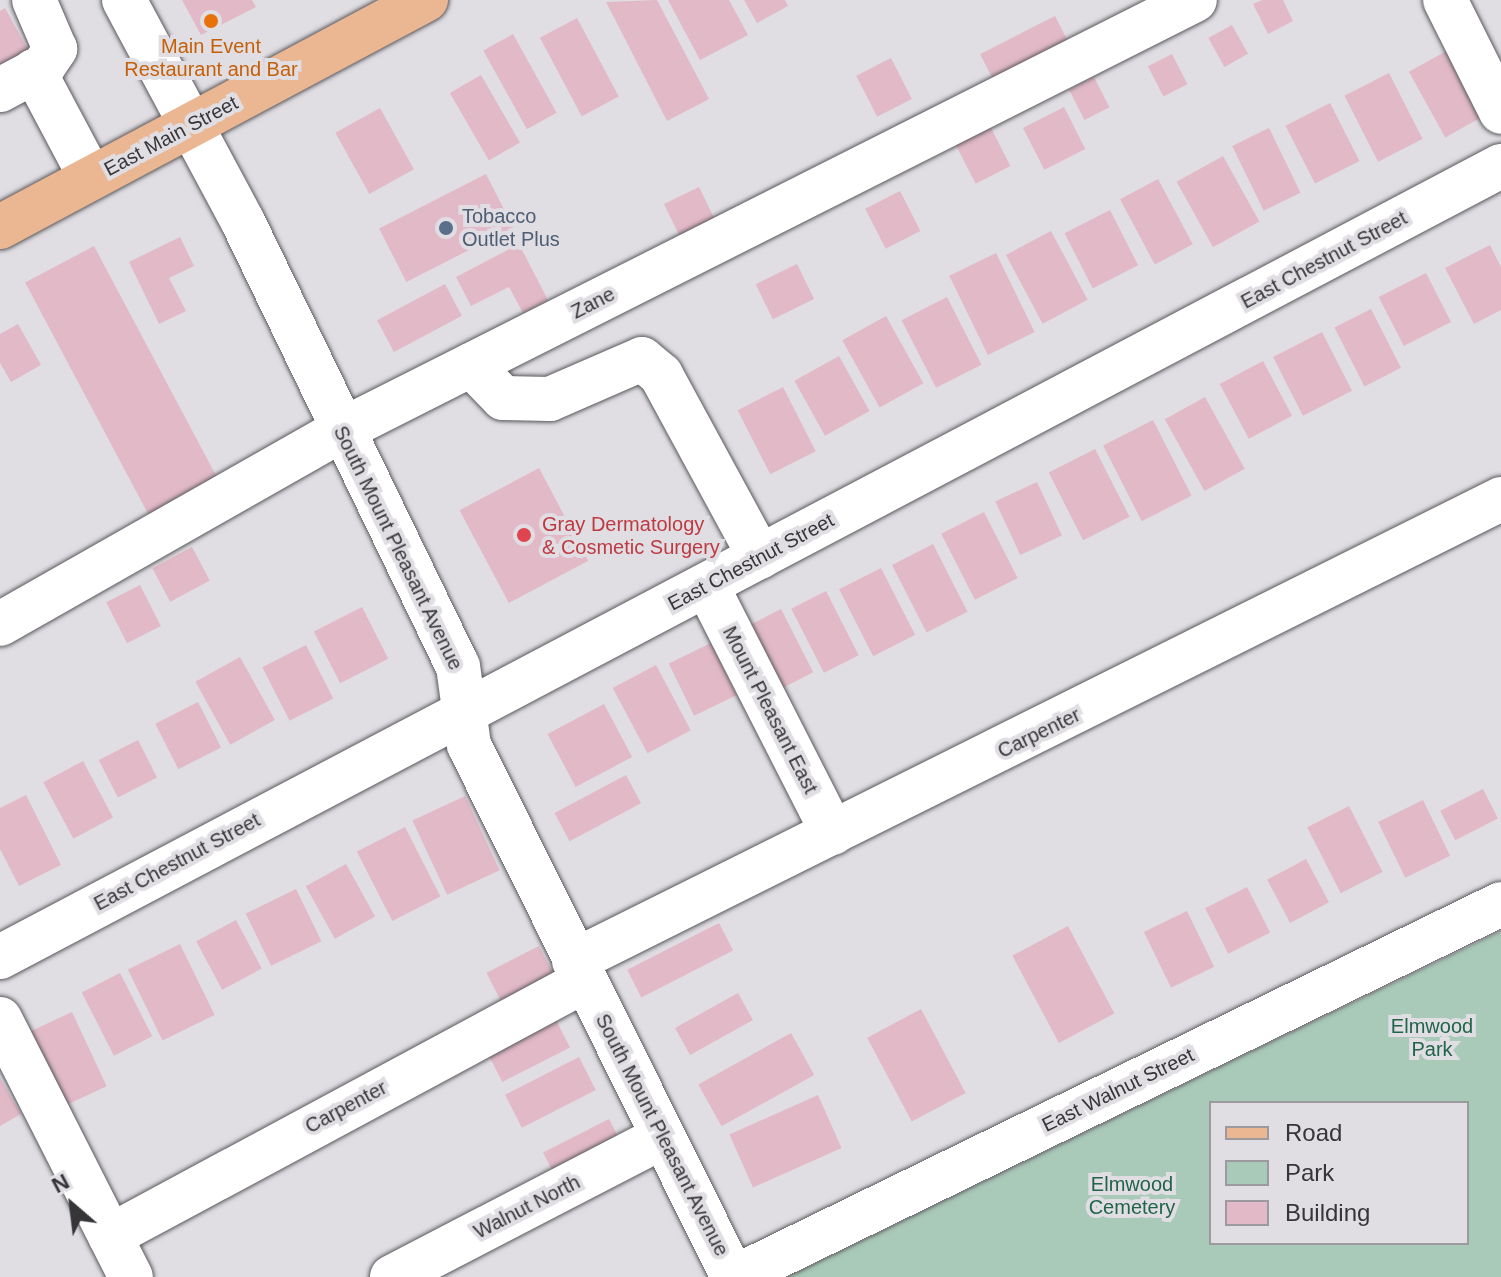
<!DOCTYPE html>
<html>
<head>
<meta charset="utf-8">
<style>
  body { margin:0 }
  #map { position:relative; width:1501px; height:1277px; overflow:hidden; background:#e0dee3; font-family:Helvetica,sans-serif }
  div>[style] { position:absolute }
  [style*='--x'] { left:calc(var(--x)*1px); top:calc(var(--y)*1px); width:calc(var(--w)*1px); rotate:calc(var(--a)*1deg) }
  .green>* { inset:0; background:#a9c9b9 }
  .building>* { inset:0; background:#e2b9c7; transform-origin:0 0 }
  .roads { filter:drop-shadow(0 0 2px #59585c) drop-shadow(0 0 2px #59585c) }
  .minor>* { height:44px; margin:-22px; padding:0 22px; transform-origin:22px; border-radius:22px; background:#fff }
  .major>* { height:44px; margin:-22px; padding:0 22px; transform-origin:22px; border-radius:22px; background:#ebb792 }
  .dots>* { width:22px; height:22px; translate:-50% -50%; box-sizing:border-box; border:4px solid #e0dee3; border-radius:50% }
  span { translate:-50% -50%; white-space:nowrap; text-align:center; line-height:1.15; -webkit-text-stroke:8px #e0dee3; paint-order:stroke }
  .food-label { font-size:20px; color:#c56008 }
  .street-label { font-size:20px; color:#363537 }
  .service-label { font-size:20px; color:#4e5e75 }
  .left { translate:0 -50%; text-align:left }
  .health-label { font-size:20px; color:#be3a42 }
  .park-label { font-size:20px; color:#206449 }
  .legend { position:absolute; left:1209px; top:1101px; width:260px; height:144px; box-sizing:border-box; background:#e0dee3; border:2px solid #9c9a9e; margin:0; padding:10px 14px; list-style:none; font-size:24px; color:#363537 }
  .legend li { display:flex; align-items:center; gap:16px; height:40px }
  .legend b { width:40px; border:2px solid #9c9a9e }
  .north { position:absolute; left:32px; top:1165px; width:80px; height:80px; -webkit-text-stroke:6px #e0dee3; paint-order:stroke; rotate:332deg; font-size:22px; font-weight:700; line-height:32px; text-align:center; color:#363537 }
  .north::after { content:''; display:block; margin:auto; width:28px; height:36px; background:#363537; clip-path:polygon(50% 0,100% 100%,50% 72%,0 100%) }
</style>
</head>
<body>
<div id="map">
  <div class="green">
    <i style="clip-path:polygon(evenodd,1501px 931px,1501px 1277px,787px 1277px,1176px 1088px,1501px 931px,1211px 1103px,1467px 1103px,1467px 1243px,1211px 1243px,1211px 1103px)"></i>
  </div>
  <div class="building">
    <i style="clip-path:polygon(182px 0,252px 0,256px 7px,201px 35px)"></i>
    <i style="clip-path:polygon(657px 0,709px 99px,667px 121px,606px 2px)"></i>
    <i style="clip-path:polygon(668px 0,729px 0,748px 35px,700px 60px)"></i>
    <i style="clip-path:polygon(744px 0,785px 0,788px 6px,757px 23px)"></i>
    <i style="clip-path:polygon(1262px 0,1283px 0,1293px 21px,1268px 34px,1253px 4px)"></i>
    <i style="clip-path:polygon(5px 8px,28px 50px,0 66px,0 11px)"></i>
    <i style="left:1055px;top:16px;width:34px;height:84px;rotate:63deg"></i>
    <i style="left:577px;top:18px;width:89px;height:42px;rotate:62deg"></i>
    <i style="left:1232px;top:25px;width:33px;height:27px;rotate:61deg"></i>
    <i style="left:513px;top:34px;width:90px;height:34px;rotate:61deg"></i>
    <i style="left:1450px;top:49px;width:75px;height:47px;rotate:61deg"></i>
    <i style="left:1172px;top:54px;width:34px;height:27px;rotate:63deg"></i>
    <i style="left:891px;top:58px;width:46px;height:39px;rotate:63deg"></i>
    <i style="left:1389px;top:73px;width:74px;height:50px;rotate:63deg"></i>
    <i style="left:481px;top:75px;width:78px;height:36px;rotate:60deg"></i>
    <i style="left:1094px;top:77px;width:34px;height:28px;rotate:63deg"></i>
    <i style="left:1330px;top:103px;width:65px;height:50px;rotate:63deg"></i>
    <i style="left:1064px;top:107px;width:47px;height:46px;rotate:63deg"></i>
    <i style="left:380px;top:108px;width:70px;height:51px;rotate:61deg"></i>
    <i style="left:990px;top:126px;width:45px;height:39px;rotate:63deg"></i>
    <i style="left:1269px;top:128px;width:72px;height:41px;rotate:64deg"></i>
    <i style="left:1223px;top:156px;width:75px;height:53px;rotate:61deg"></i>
    <i style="left:486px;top:174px;width:60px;height:120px;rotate:63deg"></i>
    <i style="left:1158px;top:179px;width:74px;height:43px;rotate:62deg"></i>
    <i style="left:699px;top:187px;width:46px;height:39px;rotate:64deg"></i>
    <i style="left:900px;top:191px;width:45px;height:39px;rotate:63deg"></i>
    <i style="left:1110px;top:210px;width:62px;height:51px;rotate:63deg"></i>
    <i style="left:1051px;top:231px;width:78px;height:51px;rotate:62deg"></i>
    <i style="clip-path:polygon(180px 237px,194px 266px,169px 278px,186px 311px,159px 324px,129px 262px)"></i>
    <i style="clip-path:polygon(519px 244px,548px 300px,523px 313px,509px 287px,471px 306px,456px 277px)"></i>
    <i style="clip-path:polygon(1490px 245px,1501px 267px,1501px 310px,1474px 324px,1445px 268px)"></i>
    <i style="left:94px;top:246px;width:267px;height:78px;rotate:62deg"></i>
    <i style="left:996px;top:253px;width:88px;height:52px;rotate:64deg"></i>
    <i style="left:797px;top:264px;width:39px;height:46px;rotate:64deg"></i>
    <i style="left:1426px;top:273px;width:55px;height:53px;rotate:63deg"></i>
    <i style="left:445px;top:284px;width:36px;height:77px;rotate:62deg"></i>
    <i style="left:947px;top:297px;width:76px;height:51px;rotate:63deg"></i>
    <i style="left:1371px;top:309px;width:66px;height:41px;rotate:63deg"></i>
    <i style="left:886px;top:316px;width:77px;height:50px;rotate:61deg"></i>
    <i style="clip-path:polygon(18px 324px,41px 365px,11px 382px,0 363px,0 334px)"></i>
    <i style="left:1322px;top:332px;width:66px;height:55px;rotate:63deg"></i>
    <i style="left:839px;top:356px;width:63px;height:51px;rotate:61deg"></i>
    <i style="left:1263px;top:361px;width:62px;height:49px;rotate:62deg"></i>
    <i style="left:783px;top:387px;width:72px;height:51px;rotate:63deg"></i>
    <i style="left:1205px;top:397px;width:82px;height:46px;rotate:61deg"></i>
    <i style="left:1153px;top:420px;width:85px;height:56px;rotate:63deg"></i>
    <i style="left:1095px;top:449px;width:76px;height:52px;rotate:63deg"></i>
    <i style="left:539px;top:468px;width:105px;height:90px;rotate:62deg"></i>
    <i style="left:1037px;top:482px;width:59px;height:46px;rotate:65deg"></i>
    <i style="left:984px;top:512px;width:74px;height:48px;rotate:63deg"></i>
    <i style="left:933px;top:544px;width:76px;height:46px;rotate:63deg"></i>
    <i style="left:192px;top:547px;width:38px;height:45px;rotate:62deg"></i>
    <i style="left:881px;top:568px;width:75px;height:47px;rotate:63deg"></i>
    <i style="left:140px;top:585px;width:46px;height:38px;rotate:63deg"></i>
    <i style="left:826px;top:591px;width:72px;height:39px;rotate:63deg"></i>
    <i style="left:362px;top:607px;width:58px;height:54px;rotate:63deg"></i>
    <i style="left:781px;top:609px;width:71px;height:39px;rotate:63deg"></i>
    <i style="left:711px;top:643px;width:58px;height:47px;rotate:64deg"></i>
    <i style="left:306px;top:645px;width:60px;height:49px;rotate:63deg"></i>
    <i style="left:240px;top:657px;width:72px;height:51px;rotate:61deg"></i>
    <i style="left:656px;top:665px;width:74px;height:49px;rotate:62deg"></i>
    <i style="left:198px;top:702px;width:51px;height:48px;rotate:63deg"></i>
    <i style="left:604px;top:704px;width:60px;height:64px;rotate:62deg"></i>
    <i style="left:138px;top:740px;width:42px;height:44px;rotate:63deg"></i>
    <i style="left:83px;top:761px;width:64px;height:45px;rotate:62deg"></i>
    <i style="left:626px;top:775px;width:32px;height:81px;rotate:62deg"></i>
    <i style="left:1483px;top:789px;width:33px;height:48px;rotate:63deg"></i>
    <i style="clip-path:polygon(26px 795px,61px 865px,19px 886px,0 849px,0 808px)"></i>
    <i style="left:465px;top:796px;width:82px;height:58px;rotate:65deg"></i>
    <i style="left:1423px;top:800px;width:62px;height:50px;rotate:64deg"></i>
    <i style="left:1349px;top:806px;width:74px;height:47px;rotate:63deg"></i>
    <i style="left:405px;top:827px;width:78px;height:54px;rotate:63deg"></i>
    <i style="left:1306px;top:859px;width:49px;height:44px;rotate:62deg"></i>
    <i style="left:346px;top:864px;width:60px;height:46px;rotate:61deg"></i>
    <i style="left:1247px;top:887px;width:51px;height:47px;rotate:63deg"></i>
    <i style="left:296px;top:889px;width:58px;height:56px;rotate:64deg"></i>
    <i style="left:1187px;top:911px;width:62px;height:48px;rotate:64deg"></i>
    <i style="left:236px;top:920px;width:55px;height:45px;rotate:62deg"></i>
    <i style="left:719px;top:923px;width:31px;height:103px;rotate:63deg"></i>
    <i style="left:1068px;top:926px;width:99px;height:63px;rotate:62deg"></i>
    <i style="left:180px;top:944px;width:79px;height:58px;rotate:64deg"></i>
    <i style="left:539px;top:946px;width:40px;height:59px;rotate:63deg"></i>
    <i style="left:120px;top:973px;width:71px;height:43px;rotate:63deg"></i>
    <i style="left:738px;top:993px;width:31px;height:72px;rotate:61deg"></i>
    <i style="left:921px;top:1009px;width:95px;height:61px;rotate:62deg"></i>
    <i style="left:72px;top:1012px;width:82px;height:51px;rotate:65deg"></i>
    <i style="left:555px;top:1018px;width:33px;height:76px;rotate:63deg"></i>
    <i style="left:791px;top:1033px;width:48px;height:106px;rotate:61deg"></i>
    <i style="left:579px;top:1057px;width:37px;height:83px;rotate:63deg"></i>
    <i style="clip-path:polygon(0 1078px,21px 1114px,0 1126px)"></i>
    <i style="left:818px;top:1095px;width:58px;height:97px;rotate:66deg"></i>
    <i style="left:609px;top:1119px;width:25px;height:74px;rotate:63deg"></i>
  </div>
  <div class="roads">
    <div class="minor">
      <i style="--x:124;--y:0;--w:252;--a:61.8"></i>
      <i style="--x:243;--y:222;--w:493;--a:64.2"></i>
      <i style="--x:458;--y:666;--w:80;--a:82.1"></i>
      <i style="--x:469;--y:745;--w:594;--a:63.61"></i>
      <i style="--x:1445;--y:0;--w:125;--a:63.4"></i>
      <i style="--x:34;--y:71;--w:121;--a:62"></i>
      <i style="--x:0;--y:90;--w:49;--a:-28.1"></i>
      <i style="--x:43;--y:67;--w:22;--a:-56"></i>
      <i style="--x:55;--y:49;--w:53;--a:-113.2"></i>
      <i style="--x:471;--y:365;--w:46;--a:45.9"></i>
      <i style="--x:503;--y:398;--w:47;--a:1.2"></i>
      <i style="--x:550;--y:399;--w:100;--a:-23.5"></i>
      <i style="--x:642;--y:359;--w:25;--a:40"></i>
      <i style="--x:661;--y:375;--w:207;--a:61.5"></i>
      <i style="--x:707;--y:586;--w:277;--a:63"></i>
      <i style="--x:0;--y:624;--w:393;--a:-29.6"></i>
      <i style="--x:342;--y:430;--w:955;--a:-26.75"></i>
      <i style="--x:0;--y:957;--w:1697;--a:-27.79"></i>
      <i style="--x:574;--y:961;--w:1036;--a:-26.49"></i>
      <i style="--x:0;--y:1019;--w:289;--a:63.1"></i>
      <i style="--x:110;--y:1236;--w:538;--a:-28.28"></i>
      <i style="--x:392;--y:1277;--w:304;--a:-27.4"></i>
      <i style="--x:735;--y:1277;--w:852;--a:-25.96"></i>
    </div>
    <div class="major">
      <i style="--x:0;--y:227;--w:483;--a:-28.1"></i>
    </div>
  </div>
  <div class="dots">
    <i style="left:211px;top:21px;background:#e8710a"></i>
    <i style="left:446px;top:228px;background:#5c6f8a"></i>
    <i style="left:524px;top:535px;background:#e0444e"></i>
  </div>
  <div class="food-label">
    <span style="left:211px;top:58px">Main Event<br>Restaurant and Bar</span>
  </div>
  <div class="street-label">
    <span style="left:171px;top:136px;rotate:-28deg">East Main Street</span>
    <span style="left:1324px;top:260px;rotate:-28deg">East Chestnut Street</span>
    <span style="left:593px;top:303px;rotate:-27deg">Zane</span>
    <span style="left:398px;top:548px;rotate:64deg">South Mount Pleasant Avenue</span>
    <span style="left:751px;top:562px;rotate:-28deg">East Chestnut Street</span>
    <span style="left:770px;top:710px;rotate:63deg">Mount Pleasant East</span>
    <span style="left:1039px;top:733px;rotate:-26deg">Carpenter</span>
    <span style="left:177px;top:862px;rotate:-28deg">East Chestnut Street</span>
    <span style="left:1118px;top:1090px;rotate:-26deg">East Walnut Street</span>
    <span style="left:346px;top:1107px;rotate:-28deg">Carpenter</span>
    <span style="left:662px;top:1135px;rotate:63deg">South Mount Pleasant Avenue</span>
    <span style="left:527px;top:1207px;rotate:-27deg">Walnut North</span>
  </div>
  <div class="service-label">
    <span class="left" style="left:462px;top:228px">Tobacco<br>Outlet Plus</span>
  </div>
  <div class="health-label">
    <span class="left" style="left:542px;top:536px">Gray Dermatology<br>&amp; Cosmetic Surgery</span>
  </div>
  <div class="park-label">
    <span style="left:1432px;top:1038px">Elmwood<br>Park</span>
    <span style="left:1132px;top:1196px">Elmwood<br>Cemetery</span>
  </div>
  <ul class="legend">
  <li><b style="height:10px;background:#ebb792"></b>Road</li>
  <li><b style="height:22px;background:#a9c9b9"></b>Park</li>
  <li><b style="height:22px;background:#e2b9c7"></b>Building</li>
  </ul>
  <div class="north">N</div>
</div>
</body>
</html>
